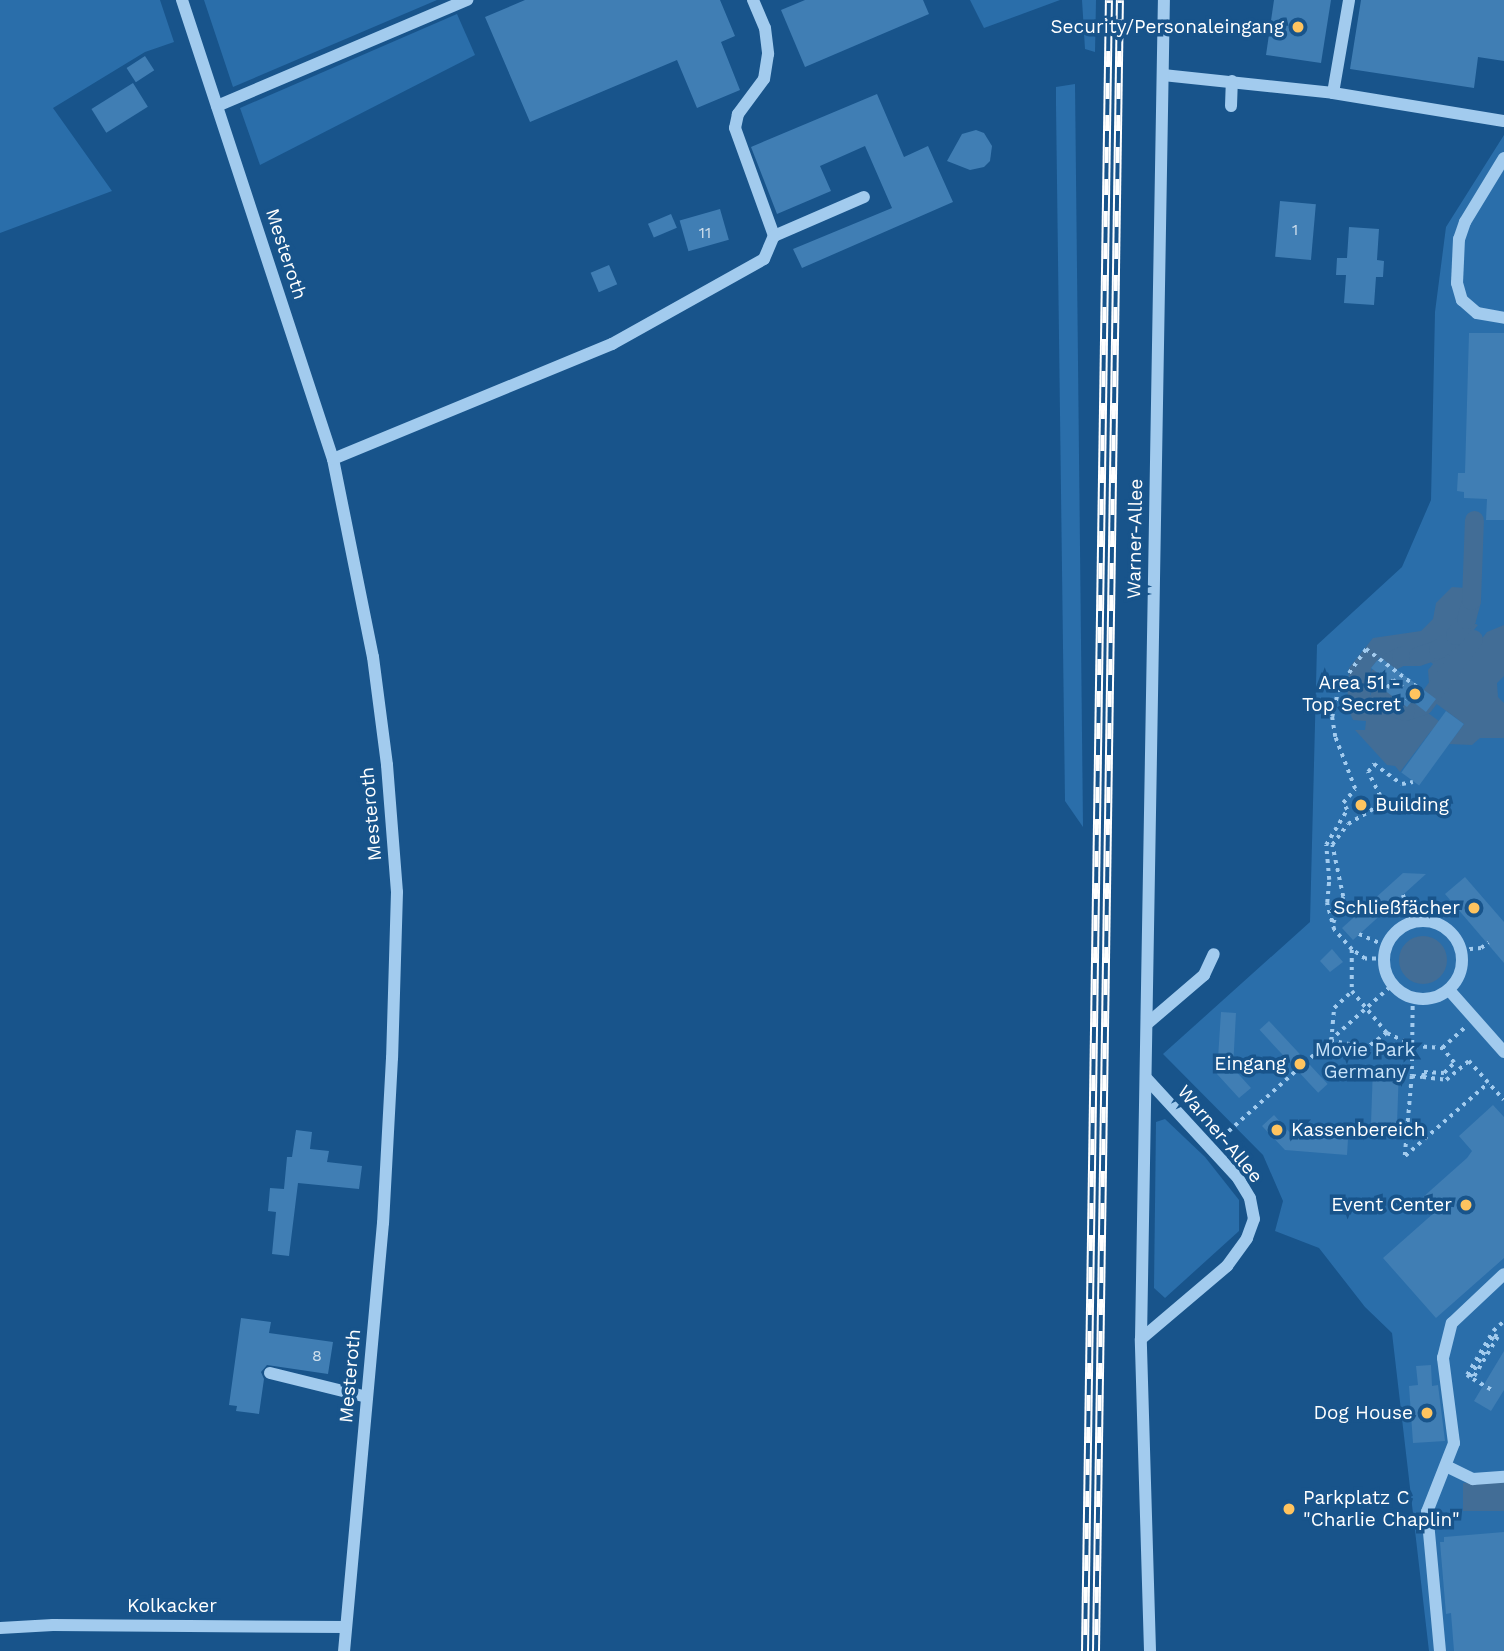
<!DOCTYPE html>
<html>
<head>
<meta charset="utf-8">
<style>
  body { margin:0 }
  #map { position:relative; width:1504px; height:1651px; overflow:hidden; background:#18548b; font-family:"Work Sans",sans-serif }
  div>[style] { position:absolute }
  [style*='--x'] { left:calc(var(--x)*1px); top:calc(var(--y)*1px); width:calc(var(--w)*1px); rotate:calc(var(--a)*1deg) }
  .green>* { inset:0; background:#2a6eaa }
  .water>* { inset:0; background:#426d96; transform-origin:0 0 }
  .round { border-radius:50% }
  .canal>* { height:19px; margin:-9.5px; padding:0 9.5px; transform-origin:9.5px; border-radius:9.5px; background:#426d96 }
  .building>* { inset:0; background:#407eb4; transform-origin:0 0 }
  .path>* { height:3.5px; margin-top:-1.75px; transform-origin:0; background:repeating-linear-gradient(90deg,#a2cbee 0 3.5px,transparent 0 8.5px) }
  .minor>* { height:12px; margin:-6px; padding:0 6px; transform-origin:6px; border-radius:6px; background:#a2cbee }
  .minor>.ring { margin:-6px; padding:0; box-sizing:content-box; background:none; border:12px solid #a2cbee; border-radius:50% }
  .rail>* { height:8px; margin-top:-4px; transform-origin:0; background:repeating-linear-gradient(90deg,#18548b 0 16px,#fff 0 32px); box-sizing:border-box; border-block:2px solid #fff }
  .dots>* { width:19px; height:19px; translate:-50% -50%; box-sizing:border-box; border:4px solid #18548b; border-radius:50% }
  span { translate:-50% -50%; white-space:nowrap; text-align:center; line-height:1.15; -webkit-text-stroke:7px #18548b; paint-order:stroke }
  .number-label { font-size:16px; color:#cfdfec }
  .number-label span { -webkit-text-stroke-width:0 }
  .poi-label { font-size:19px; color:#fff }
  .right { translate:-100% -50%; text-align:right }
  .left { translate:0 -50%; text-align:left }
  .street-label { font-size:19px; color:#fff }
  .park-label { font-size:19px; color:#c8e3fa }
</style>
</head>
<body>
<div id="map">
  <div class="green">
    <i style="clip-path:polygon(0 0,160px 0,174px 42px,145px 52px,53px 108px,112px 191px,0 233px)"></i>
    <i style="clip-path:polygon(204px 0,437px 0,233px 87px)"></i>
    <i style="clip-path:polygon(970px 0,1060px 0,984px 28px)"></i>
    <i style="clip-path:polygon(1082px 0,1096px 0,1095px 52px,1085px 49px)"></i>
    <i style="clip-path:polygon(457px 14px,475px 55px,260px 165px,240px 108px)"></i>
    <i style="clip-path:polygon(1075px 84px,1083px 827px,1065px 801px,1056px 104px,1056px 87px)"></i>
    <i style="clip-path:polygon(1504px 135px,1504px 1651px,1429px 1651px,1392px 1333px,1365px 1307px,1319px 1248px,1275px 1231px,1283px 1201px,1263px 1155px,1163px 1054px,1310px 922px,1317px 645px,1402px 567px,1431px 500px,1435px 312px,1446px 227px)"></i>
    <i style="clip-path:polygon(1165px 1119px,1205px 1157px,1239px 1200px,1239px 1231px,1165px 1298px,1154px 1288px,1156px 1122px)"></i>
  </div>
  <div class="water">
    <i style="clip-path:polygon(1452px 587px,1466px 588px,1463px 612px,1453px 631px,1440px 643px,1418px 652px,1406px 649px,1380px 657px,1371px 668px,1370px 694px,1379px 709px,1398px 719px,1424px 710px,1447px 727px,1431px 731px,1400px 772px,1395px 766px,1387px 765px,1355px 730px,1365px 730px,1366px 721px,1353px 720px,1347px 706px,1349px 668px,1373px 638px,1421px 631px,1433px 619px,1436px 603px)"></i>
    <i style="clip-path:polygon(1471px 622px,1478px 625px,1429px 684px,1428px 670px,1433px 664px,1427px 659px,1449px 647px)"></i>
    <i style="clip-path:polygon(1504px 625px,1504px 676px,1497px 683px,1498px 697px,1504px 703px,1504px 738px,1480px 738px,1472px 745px,1449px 744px,1464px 724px,1434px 702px,1436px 699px,1487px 632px)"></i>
    <i class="round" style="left:1399px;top:936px;width:48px;height:48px"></i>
    <i style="left:1504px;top:1483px;width:28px;height:41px;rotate:90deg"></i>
  </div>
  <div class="canal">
    <i style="--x:1473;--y:639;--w:83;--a:127.1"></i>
    <i style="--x:1423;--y:705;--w:19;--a:162"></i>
    <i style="--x:1405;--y:711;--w:18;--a:-161"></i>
    <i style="--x:1388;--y:705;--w:10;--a:-135"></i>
    <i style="--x:1381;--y:698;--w:18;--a:-103"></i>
    <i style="--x:1377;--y:680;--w:18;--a:-63"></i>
    <i style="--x:1385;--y:664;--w:18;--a:-27"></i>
    <i style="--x:1401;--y:656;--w:17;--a:0"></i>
    <i style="--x:1418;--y:656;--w:21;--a:-19"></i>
    <i style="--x:1438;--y:649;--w:22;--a:-39"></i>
    <i style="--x:1455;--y:635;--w:19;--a:-55"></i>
    <i style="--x:1466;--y:619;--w:20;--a:-75"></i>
    <i style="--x:1471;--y:600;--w:80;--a:-87.9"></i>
  </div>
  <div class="building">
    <i style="clip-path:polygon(525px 0,720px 0,735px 36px,721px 42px,740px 90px,697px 108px,677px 60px,530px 122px,485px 17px)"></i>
    <i style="clip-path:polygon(805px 0,923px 0,929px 14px,805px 67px,781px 10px)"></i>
    <i style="clip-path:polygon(1274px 0,1331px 0,1321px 63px,1266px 55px)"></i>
    <i style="clip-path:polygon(1361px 0,1504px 0,1504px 61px,1478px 57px,1474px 88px,1350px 69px)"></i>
    <i style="left:145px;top:56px;width:17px;height:22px;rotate:57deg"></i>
    <i style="left:133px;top:83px;width:28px;height:49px;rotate:58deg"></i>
    <i style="clip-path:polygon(877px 94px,904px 157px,928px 146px,953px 202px,802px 268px,793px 249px,892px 208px,865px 146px,820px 166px,831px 191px,777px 214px,751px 147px)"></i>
    <i style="clip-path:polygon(976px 130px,984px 133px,992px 146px,990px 161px,984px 167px,970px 170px,947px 161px,962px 134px)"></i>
    <i style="left:1280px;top:201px;width:36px;height:56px;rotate:5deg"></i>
    <i style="left:720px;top:209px;width:32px;height:42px;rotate:74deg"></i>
    <i style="left:671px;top:214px;width:15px;height:25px;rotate:67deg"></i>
    <i style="clip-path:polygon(1349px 227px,1379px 229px,1377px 260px,1384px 261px,1383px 277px,1376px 277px,1374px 305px,1344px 303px,1346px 275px,1336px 275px,1337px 258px,1347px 258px)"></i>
    <i style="left:609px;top:265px;width:21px;height:20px;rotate:67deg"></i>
    <i style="clip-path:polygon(1469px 333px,1504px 333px,1504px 520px,1486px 520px,1487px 499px,1464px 498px,1464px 492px,1457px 491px,1458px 473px,1465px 473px)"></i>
    <i style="clip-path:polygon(1380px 657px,1436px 699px,1426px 712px,1412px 701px,1407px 707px,1380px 687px,1386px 679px,1371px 668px)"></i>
    <i style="left:1446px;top:711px;width:22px;height:76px;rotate:36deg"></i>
    <i style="clip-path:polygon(1403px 873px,1426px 874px,1353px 940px,1342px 928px)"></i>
    <i style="clip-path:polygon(1465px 877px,1504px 922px,1504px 963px,1445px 894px)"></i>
    <i style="clip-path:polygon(1332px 949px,1343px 962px,1330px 972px,1320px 961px)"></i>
    <i style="clip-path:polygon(1221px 1012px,1236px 1013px,1233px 1068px,1251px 1088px,1239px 1098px,1217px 1074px)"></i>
    <i style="left:1269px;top:1021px;width:86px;height:13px;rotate:47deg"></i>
    <i style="left:1373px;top:1067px;width:26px;height:61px;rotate:2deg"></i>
    <i style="clip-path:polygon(1493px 1105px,1504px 1117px,1504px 1258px,1436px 1318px,1383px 1258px,1435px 1212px,1422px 1198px,1467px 1158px,1472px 1151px,1459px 1136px)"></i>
    <i style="clip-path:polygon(1274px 1115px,1292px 1135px,1348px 1139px,1347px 1155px,1285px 1150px,1262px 1126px)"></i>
    <i style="clip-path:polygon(296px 1130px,312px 1132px,310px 1149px,329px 1151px,327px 1162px,362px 1166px,359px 1189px,298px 1183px,289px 1256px,272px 1254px,276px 1212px,268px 1211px,270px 1188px,284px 1189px,287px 1157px,292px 1157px)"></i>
    <i style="clip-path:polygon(241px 1318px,271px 1322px,269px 1333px,333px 1342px,328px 1374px,267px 1365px,261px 1372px,264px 1379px,259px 1414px,236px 1411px,237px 1406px,229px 1405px)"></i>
    <i style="clip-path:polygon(1504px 1351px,1504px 1390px,1491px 1411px,1474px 1401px)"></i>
    <i style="clip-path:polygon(1431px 1365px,1432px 1386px,1438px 1385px,1445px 1441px,1413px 1443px,1409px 1386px,1418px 1385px,1416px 1366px)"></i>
    <i style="clip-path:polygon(1504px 1532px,1504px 1651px,1454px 1651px,1451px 1613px,1446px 1614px,1440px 1542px,1444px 1542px,1444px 1537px)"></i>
  </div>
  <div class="path">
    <i style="--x:1378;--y:681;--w:11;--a:38"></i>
    <i style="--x:1387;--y:688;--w:10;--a:-53"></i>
    <i style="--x:1393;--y:680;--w:15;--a:37"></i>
    <i style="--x:1403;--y:895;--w:30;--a:66"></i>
    <i style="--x:1333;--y:923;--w:28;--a:-69"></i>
    <i style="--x:1343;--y:897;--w:53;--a:-101.9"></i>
    <i style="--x:1332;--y:845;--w:26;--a:-53"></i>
    <i style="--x:1348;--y:824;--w:33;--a:-31"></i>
    <i style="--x:1376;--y:807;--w:12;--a:-70"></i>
    <i style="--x:1380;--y:796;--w:27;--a:-117"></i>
    <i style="--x:1368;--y:772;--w:10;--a:-53"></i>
    <i style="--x:1374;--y:764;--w:34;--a:36"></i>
    <i style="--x:1402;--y:784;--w:11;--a:-10"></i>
    <i style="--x:1359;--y:934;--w:30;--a:24"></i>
    <i style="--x:1352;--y:950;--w:41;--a:90"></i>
    <i style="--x:1461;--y:950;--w:20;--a:-6"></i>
    <i style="--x:1481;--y:948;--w:9;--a:-36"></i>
    <i style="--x:1384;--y:959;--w:19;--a:180"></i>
    <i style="--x:1365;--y:959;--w:16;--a:-145"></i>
    <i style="--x:1352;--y:950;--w:27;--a:-132"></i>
    <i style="--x:1334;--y:930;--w:28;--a:-105"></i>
    <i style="--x:1327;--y:903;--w:23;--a:-85"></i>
    <i style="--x:1329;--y:880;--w:35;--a:-95"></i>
    <i style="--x:1326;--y:845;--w:41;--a:-59"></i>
    <i style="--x:1347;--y:810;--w:8;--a:-120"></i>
    <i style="--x:1343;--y:803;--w:18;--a:-49"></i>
    <i style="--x:1355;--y:789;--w:56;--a:-111"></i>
    <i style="--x:1335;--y:737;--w:20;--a:-99"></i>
    <i style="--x:1332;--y:717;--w:31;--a:-77"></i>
    <i style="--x:1339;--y:687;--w:47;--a:-54.6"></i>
    <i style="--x:1366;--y:649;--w:64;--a:36.7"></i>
    <i style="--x:1417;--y:687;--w:17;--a:126"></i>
    <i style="--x:1413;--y:998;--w:78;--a:90.7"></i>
    <i style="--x:1412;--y:1076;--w:11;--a:5"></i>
    <i style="--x:1423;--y:1077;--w:5;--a:-79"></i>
    <i style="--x:1424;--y:1072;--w:20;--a:3"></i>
    <i style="--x:1444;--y:1073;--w:14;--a:-45"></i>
    <i style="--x:1454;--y:1063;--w:19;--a:-129"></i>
    <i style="--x:1387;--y:1033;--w:25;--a:143"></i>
    <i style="--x:1367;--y:1048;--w:37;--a:-169"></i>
    <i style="--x:1331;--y:1041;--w:33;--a:-85"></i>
    <i style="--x:1334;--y:1008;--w:25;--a:-43"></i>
    <i style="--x:1352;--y:991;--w:55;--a:50.2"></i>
    <i style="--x:1387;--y:1033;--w:31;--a:25"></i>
    <i style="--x:1415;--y:1046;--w:27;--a:4"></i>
    <i style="--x:1442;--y:1048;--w:31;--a:-42"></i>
    <i style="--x:1412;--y:1076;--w:80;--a:95"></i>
    <i style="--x:1405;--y:1156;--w:111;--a:-41.3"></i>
    <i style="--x:1423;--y:1077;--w:23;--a:7"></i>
    <i style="--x:1446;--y:1080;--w:30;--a:-40"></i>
    <i style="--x:1469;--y:1061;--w:52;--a:48.1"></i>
    <i style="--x:1222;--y:1137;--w:228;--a:-41.8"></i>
    <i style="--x:1467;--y:1375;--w:4;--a:34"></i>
    <i style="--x:1470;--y:1377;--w:48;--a:-60.3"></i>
    <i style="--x:1494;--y:1335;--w:4;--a:27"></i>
    <i style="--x:1498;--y:1337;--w:49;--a:120.8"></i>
    <i style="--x:1473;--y:1379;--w:24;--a:30"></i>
    <i style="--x:1467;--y:1375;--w:51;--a:-59.4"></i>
    <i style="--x:1493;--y:1331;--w:15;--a:-42"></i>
  </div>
  <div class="minor">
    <i style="--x:182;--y:0;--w:483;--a:71.8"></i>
    <i style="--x:333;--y:459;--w:202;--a:78.6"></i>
    <i style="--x:373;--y:657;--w:109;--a:82.6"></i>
    <i style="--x:387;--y:765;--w:127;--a:85.5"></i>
    <i style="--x:397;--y:892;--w:166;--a:91.7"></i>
    <i style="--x:392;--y:1058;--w:165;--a:93.1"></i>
    <i style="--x:383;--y:1223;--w:430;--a:95.2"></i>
    <i style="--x:753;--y:0;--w:30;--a:67"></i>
    <i style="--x:765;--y:28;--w:26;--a:83"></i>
    <i style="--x:768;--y:54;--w:25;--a:99"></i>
    <i style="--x:764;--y:79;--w:44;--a:126.6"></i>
    <i style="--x:738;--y:114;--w:14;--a:102"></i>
    <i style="--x:735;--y:128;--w:115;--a:70.1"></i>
    <i style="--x:1163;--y:75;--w:171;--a:6"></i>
    <i style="--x:1333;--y:93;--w:173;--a:9.3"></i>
    <i style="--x:1333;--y:93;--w:94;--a:-80.2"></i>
    <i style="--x:217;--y:106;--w:272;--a:-23"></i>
    <i style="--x:1231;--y:106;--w:25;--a:-88"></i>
    <i style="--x:1504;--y:158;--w:75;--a:121.4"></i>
    <i style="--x:1465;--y:222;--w:18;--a:109"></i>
    <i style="--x:1459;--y:239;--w:44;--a:92.6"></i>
    <i style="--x:1457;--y:283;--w:18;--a:74"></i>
    <i style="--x:1462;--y:300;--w:20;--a:41"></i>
    <i style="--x:1477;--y:313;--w:27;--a:10"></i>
    <i style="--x:333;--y:459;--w:302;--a:-22.4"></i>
    <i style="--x:612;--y:344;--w:174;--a:-29.2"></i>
    <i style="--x:764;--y:259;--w:25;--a:-67"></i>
    <i style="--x:774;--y:236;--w:98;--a:-23.4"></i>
    <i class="ring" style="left:1384px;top:921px;width:66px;height:66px"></i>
    <i style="--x:1449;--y:990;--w:83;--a:48.4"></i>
    <i style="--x:1148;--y:1023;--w:74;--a:-40.6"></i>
    <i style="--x:1204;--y:975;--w:23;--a:-65"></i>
    <i style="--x:1141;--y:1339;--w:113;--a:-40.3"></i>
    <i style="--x:1227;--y:1266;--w:34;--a:-54"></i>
    <i style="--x:1247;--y:1238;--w:20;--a:-70"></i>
    <i style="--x:1254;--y:1219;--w:21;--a:-101"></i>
    <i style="--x:1250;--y:1198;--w:23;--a:-121"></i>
    <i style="--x:1238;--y:1178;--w:134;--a:-132.6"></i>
    <i style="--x:270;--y:1373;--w:100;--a:13.9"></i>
    <i style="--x:1446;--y:1466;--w:30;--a:26"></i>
    <i style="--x:1473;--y:1479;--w:31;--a:-4"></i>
    <i style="--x:0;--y:1628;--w:53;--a:-3.2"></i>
    <i style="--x:53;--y:1625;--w:292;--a:0.4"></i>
    <i style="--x:1150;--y:1651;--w:312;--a:-91.7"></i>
    <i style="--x:1141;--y:1339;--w:1339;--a:-89.02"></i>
    <i style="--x:1440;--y:1651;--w:140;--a:-95.3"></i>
    <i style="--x:1427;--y:1512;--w:74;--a:-68.6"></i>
    <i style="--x:1454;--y:1443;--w:86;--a:-97.4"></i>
    <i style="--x:1443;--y:1358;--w:36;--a:-76"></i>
    <i style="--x:1452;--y:1323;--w:71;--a:-43.3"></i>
  </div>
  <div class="rail">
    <i style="--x:1085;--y:1651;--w:1651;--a:-89.17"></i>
    <i style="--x:1096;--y:1651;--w:1651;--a:-89.17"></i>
  </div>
  <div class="dots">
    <i style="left:1298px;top:27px;background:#ffc45f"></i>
    <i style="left:1415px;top:694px;background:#ffc45f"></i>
    <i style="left:1361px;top:805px;background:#ffc45f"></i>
    <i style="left:1474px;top:908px;background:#ffc45f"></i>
    <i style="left:1300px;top:1064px;background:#ffc45f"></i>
    <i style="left:1277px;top:1130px;background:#ffc45f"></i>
    <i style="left:1466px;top:1205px;background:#ffc45f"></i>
    <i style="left:1427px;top:1413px;background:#ffc45f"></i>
    <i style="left:1289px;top:1509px;background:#ffc45f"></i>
  </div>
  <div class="number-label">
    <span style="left:1295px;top:230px">1</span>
    <span style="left:705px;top:233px">11</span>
    <span style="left:317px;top:1356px">8</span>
  </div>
  <div class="poi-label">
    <span class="right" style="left:1284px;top:27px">Security/Personaleingang</span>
    <span class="right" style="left:1401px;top:694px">Area 51 -<br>Top Secret</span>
    <span class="left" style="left:1375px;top:805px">Building</span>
    <span class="right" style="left:1460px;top:908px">Schließfächer</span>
    <span class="right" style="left:1286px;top:1064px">Eingang</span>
    <span class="left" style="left:1291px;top:1130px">Kassenbereich</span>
    <span class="right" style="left:1452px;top:1205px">Event Center</span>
    <span class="right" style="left:1413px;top:1413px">Dog House</span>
    <span class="left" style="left:1303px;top:1509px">Parkplatz C<br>"Charlie Chaplin"</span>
  </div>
  <div class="street-label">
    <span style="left:286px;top:254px;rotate:72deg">Mesteroth</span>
    <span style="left:1135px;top:539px;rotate:-89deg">Warner-Allee</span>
    <span style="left:371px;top:814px;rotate:-95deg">Mesteroth</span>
    <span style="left:1220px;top:1134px;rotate:50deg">Warner-Allee</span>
    <span style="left:350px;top:1376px;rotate:-85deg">Mesteroth</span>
    <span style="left:172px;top:1606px">Kolkacker</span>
  </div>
  <div class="park-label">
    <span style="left:1365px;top:1061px">Movie Park<br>Germany</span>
  </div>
</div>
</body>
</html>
